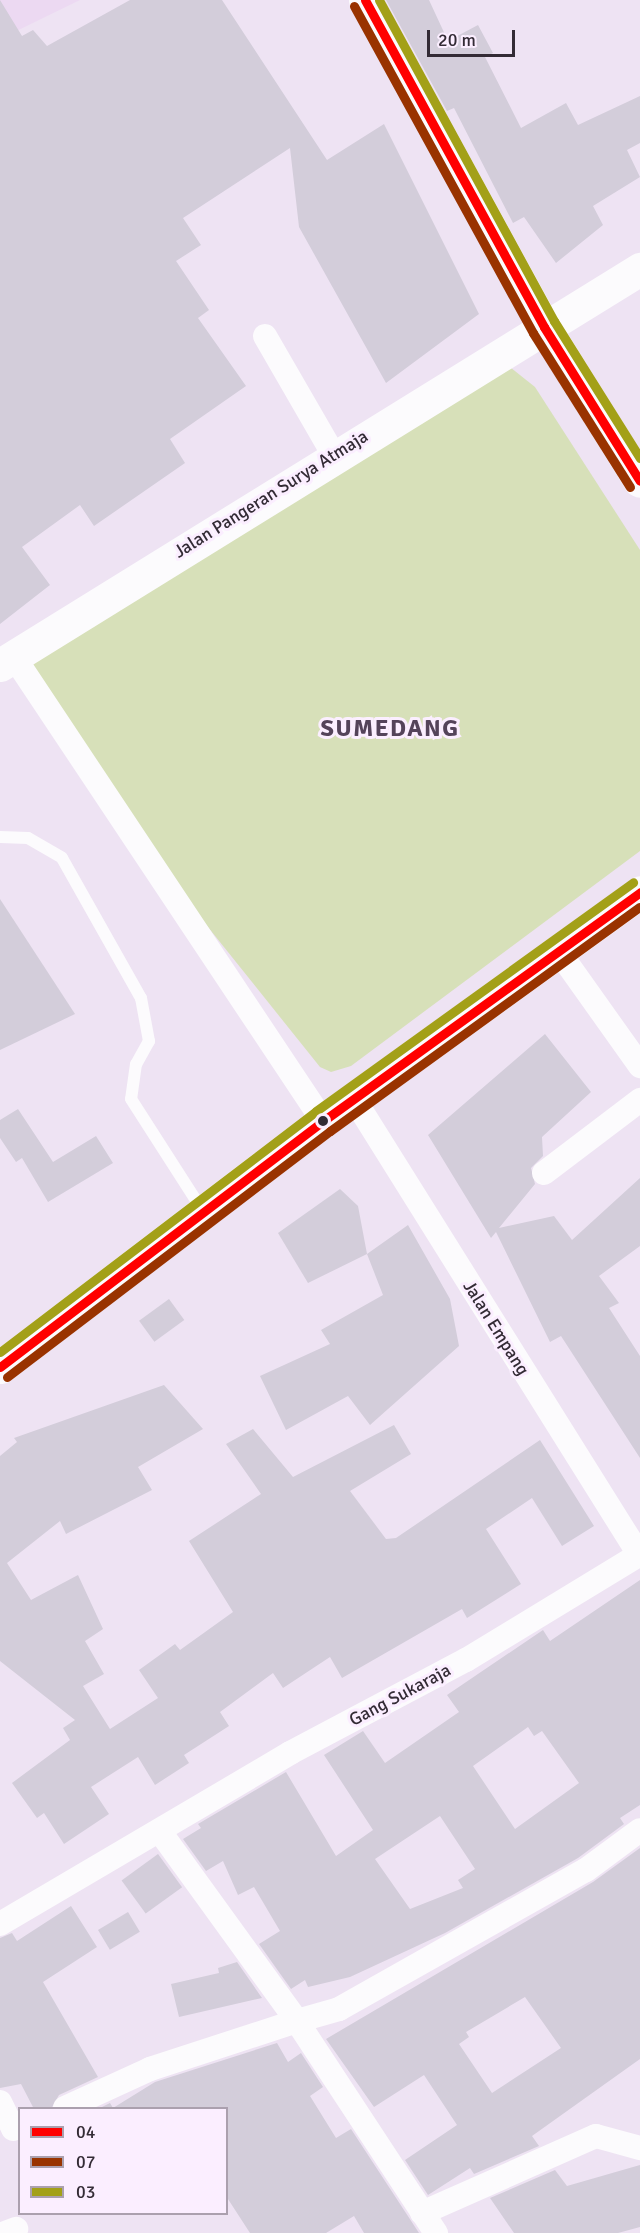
<!DOCTYPE html>
<html>
<head>
<meta charset="utf-8">
<style>
  body { margin:0 }
  #map { position:relative; width:640px; height:2233px; overflow:hidden; background:#eee3f3; font-family:Signika,sans-serif }
  div>[style] { position:absolute }
  [style*='--x'] { left:calc(var(--x)*1px); top:calc(var(--y)*1px); width:calc(var(--w)*1px); rotate:calc(var(--a)*1deg) }
  .built>* { inset:0; background:#ecd9f2 }
  .green>* { inset:0; background:#d7e0b9 }
  .building>* { inset:0; background:#d3cdda; transform-origin:0 0 }
  .lane>* { height:12px; margin:-6px; padding:0 6px; transform-origin:6px; border-radius:6px; background:#fcfbfd }
  .street>* { height:24px; margin:-12px; padding:0 12px; transform-origin:12px; border-radius:12px; background:#fcfbfd }
  .secondary>* { height:33px; margin:-16.5px; padding:0 16.5px; transform-origin:16.5px; border-radius:16.5px; background:#fcfbfd }
  .bus-1>* { height:9px; margin:-4.5px; padding:0 4.5px; transform-origin:4.5px; border-radius:4.5px; background:#f00 }
  .bus-2>* { height:9px; margin:-4.5px; padding:0 4.5px; transform-origin:4.5px; border-radius:4.5px; background:#930 }
  .bus-3>* { height:9px; margin:-4.5px; padding:0 4.5px; transform-origin:4.5px; border-radius:4.5px; background:#a3a018 }
  .dots>* { width:16px; height:16px; translate:-50% -50%; box-sizing:border-box; border:3px solid #fbeeff; border-radius:50% }
  span { translate:-50% -50%; white-space:nowrap; text-align:center; line-height:1.15; -webkit-text-stroke:6px #fbeeff; paint-order:stroke }
  .street-label { font-size:18px; color:#332b35 }
  .district-label { font-size:24px; color:#54435a; font-weight:700; letter-spacing:1.5px }
  .legend { position:absolute; left:18px; top:2107px; width:210px; height:108px; box-sizing:border-box; background:#fbeeff; border:2px solid #aba0ae; margin:0; padding:8px 10px; list-style:none; font-size:18px; color:#332b35 }
  .legend li { display:flex; align-items:center; gap:12px; height:30px }
  .legend b { width:30px; border:2px solid #aba0ae }
  .scale { position:absolute; left:427px; top:30px; width:88px; height:27px; box-sizing:border-box; border:3px solid #332b35; border-top:0; padding-left:8px; font-size:18px; line-height:21px; white-space:nowrap; color:#332b35; -webkit-text-stroke:4px #fbeeff; paint-order:stroke }
</style>
</head>
<body>
<div id="map">
  <div class="built">
    <i style="clip-path:polygon(0 0,80px 0,0 39px)"></i>
  </div>
  <div class="green">
    <i style="clip-path:polygon(505px 363px,535px 387px,640px 550px,640px 851px,351px 1066px,331px 1072px,320px 1067px,159px 866px,18px 659px)"></i>
  </div>
  <div class="building">
    <i style="clip-path:polygon(0 0,22px 36px,33px 30px,47px 46px,130px 0,222px 0,327px 160px,384px 124px,479px 314px,386px 383px,299px 227px,290px 148px,183px 218px,201px 245px,176px 261px,209px 310px,198px 318px,246px 386px,170px 439px,185px 463px,94px 526px,80px 505px,22px 547px,50px 585px,0 624px)"></i>
    <i style="clip-path:polygon(386px 0,429px 0,448px 41px,478px 25px,493px 53px,485px 57px,521px 128px,566px 103px,578px 125px,640px 96px,640px 143px,627px 150px,640px 177px,593px 206px,603px 225px,556px 263px,524px 217px,513px 223px,454px 108px,447px 111px)"></i>
    <i style="clip-path:polygon(0 899px,75px 1014px,0 1050px)"></i>
    <i style="clip-path:polygon(545px 1034px,591px 1092px,542px 1137px,543px 1156px,531px 1168px,535px 1184px,499px 1228px,554px 1216px,572px 1240px,640px 1178px,640px 1246px,599px 1276px,619px 1303px,609px 1308px,640px 1356px,640px 1458px,561px 1336px,550px 1342px,496px 1232px,491px 1238px,428px 1135px)"></i>
    <i style="clip-path:polygon(18px 1109px,53px 1162px,96px 1136px,113px 1163px,48px 1202px,22px 1158px,16px 1162px,0 1138px,0 1120px)"></i>
    <i style="clip-path:polygon(340px 1189px,358px 1206px,367px 1254px,308px 1283px,278px 1233px)"></i>
    <i style="clip-path:polygon(408px 1225px,450px 1299px,459px 1346px,370px 1425px,348px 1396px,286px 1430px,260px 1376px,330px 1344px,321px 1330px,383px 1295px,367px 1254px)"></i>
    <i style="left:169px;top:1299px;width:26px;height:37px;rotate:54deg"></i>
    <i style="clip-path:polygon(164px 1385px,203px 1429px,138px 1467px,152px 1490px,66px 1534px,60px 1521px,7px 1563px,31px 1600px,78px 1575px,103px 1629px,85px 1641px,104px 1674px,83px 1686px,110px 1729px,158px 1698px,139px 1670px,175px 1644px,180px 1650px,233px 1612px,189px 1541px,261px 1494px,226px 1444px,253px 1429px,293px 1477px,394px 1425px,411px 1454px,350px 1491px,386px 1539px,396px 1538px,540px 1440px,594px 1526px,562px 1546px,532px 1498px,486px 1529px,521px 1584px,467px 1618px,462px 1609px,342px 1678px,330px 1657px,283px 1688px,273px 1673px,220px 1712px,229px 1726px,184px 1755px,189px 1763px,155px 1785px,138px 1757px,91px 1787px,109px 1814px,64px 1844px,44px 1813px,37px 1818px,12px 1783px,70px 1740px,63px 1728px,75px 1720px,0 1661px,0 1456px,17px 1442px,14px 1438px)"></i>
    <i style="clip-path:polygon(evenodd,640px 1580px,640px 1805px,620px 1818px,624px 1824px,578px 1858px,445px 1933px,350px 1977px,308px 1987px,305px 1980px,291px 1989px,259px 1944px,280px 1931px,254px 1887px,238px 1895px,223px 1861px,206px 1871px,183px 1839px,201px 1828px,198px 1824px,286px 1772px,336px 1856px,373px 1830px,324px 1755px,363px 1731px,385px 1763px,459px 1712px,447px 1695px,543px 1630px,550px 1641px,640px 1580px,528px 1727px,534px 1736px,542px 1731px,579px 1783px,515px 1829px,473px 1766px,528px 1727px,640px 1580px,440px 1816px,475px 1869px,458px 1880px,463px 1888px,410px 1909px,375px 1859px,440px 1816px)"></i>
    <i style="clip-path:polygon(evenodd,640px 1848px,640px 2059px,532px 2136px,539px 2146px,474px 2174px,470px 2168px,428px 2195px,405px 2160px,457px 2125px,424px 2075px,374px 2107px,326px 2039px,593px 1882px,640px 1848px,525px 1997px,561px 2048px,492px 2093px,459px 2044px,469px 2037px,466px 2032px,525px 1997px)"></i>
    <i style="left:158px;top:1854px;width:41px;height:45px;rotate:54deg"></i>
    <i style="clip-path:polygon(71px 1906px,97px 1947px,43px 1982px,98px 2077px,59px 2095px,51px 2109px,34px 2109px,21px 2084px,0 2088px,0 1938px,12px 1933px,17px 1941px)"></i>
    <i style="left:128px;top:1912px;width:23px;height:35px;rotate:59deg"></i>
    <i style="clip-path:polygon(237px 1962px,262px 1998px,179px 2017px,171px 1984px,219px 1973px,218px 1968px)"></i>
    <i style="clip-path:polygon(277px 2043px,288px 2062px,301px 2053px,323px 2087px,310px 2096px,336px 2138px,351px 2129px,419px 2233px,364px 2233px,354px 2216px,326px 2233px,250px 2233px,226px 2196px,226px 2109px,98px 2109px,110px 2103px,113px 2108px,155px 2082px)"></i>
    <i style="clip-path:polygon(640px 2165px,640px 2227px,618px 2233px,514px 2233px,490px 2198px,555px 2170px,567px 2186px)"></i>
  </div>
  <div class="lane">
    <i style="--x:0;--y:837;--w:28;--a:2"></i>
    <i style="--x:28;--y:838;--w:39;--a:30"></i>
    <i style="--x:62;--y:858;--w:161;--a:60.6"></i>
    <i style="--x:141;--y:998;--w:44;--a:79.5"></i>
    <i style="--x:149;--y:1041;--w:26;--a:119"></i>
    <i style="--x:136;--y:1064;--w:35;--a:98"></i>
    <i style="--x:131;--y:1099;--w:133;--a:57.3"></i>
  </div>
  <div class="street">
    <i style="--x:265;--y:336;--w:136;--a:60"></i>
    <i style="--x:14;--y:657;--w:557;--a:56.34"></i>
    <i style="--x:559;--y:952;--w:140;--a:54.6"></i>
    <i style="--x:354;--y:1099;--w:539;--a:57.96"></i>
    <i style="--x:544;--y:1173;--w:121;--a:-37.2"></i>
    <i style="--x:0;--y:1924;--w:337;--a:-30.5"></i>
    <i style="--x:290;--y:1753;--w:199;--a:-27.9"></i>
    <i style="--x:466;--y:1660;--w:202;--a:-31.3"></i>
    <i style="--x:0;--y:2102;--w:30;--a:64"></i>
    <i style="--x:65;--y:2108;--w:94;--a:-24.6"></i>
    <i style="--x:150;--y:2069;--w:155;--a:-18.1"></i>
    <i style="--x:297;--y:2021;--w:233;--a:-125.9"></i>
    <i style="--x:422;--y:2213;--w:190;--a:-23.9"></i>
    <i style="--x:596;--y:2136;--w:46;--a:15.3"></i>
    <i style="--x:5;--y:2233;--w:12;--a:-20"></i>
    <i style="--x:436;--y:2233;--w:254;--a:-123.3"></i>
    <i style="--x:297;--y:2021;--w:44;--a:-15.9"></i>
    <i style="--x:339;--y:2009;--w:283;--a:-29.4"></i>
    <i style="--x:586;--y:1870;--w:67;--a:-36.5"></i>
  </div>
  <div class="secondary">
    <i style="--x:365;--y:0;--w:373;--a:61.3"></i>
    <i style="--x:544;--y:327;--w:181;--a:58.1"></i>
    <i style="--x:0;--y:665;--w:753;--a:-31.75"></i>
    <i style="--x:0;--y:1367;--w:406;--a:-37.3"></i>
    <i style="--x:323;--y:1121;--w:391;--a:-35.8"></i>
  </div>
  <div class="bus-1">
    <i style="--x:365;--y:0;--w:373;--a:61.3"></i>
    <i style="--x:544;--y:327;--w:181;--a:58.1"></i>
    <i style="--x:0;--y:1367;--w:406;--a:-37.3"></i>
    <i style="--x:323;--y:1121;--w:391;--a:-35.8"></i>
  </div>
  <div class="bus-2">
    <i style="--x:354;--y:6;--w:373;--a:61.3"></i>
    <i style="--x:533;--y:333;--w:182;--a:57.8"></i>
    <i style="--x:7;--y:1377;--w:406;--a:-37.3"></i>
    <i style="--x:330;--y:1131;--w:382;--a:-35.9"></i>
  </div>
  <div class="bus-3">
    <i style="--x:379;--y:0;--w:366;--a:61.4"></i>
    <i style="--x:554;--y:321;--w:162;--a:57.9"></i>
    <i style="--x:0;--y:1352;--w:397;--a:-37.3"></i>
    <i style="--x:316;--y:1111;--w:391;--a:-35.8"></i>
  </div>
  <div class="dots">
    <i style="left:323px;top:1121px;background:#332b35"></i>
  </div>
  <div class="street-label">
    <span style="left:271px;top:494px;rotate:-32deg">Jalan Pangeran Surya Atmaja</span>
    <span style="left:496px;top:1328px;rotate:58deg">Jalan Empang</span>
    <span style="left:400px;top:1695px;rotate:-28deg">Gang Sukaraja</span>
  </div>
  <div class="district-label">
    <span style="left:390px;top:729px">SUMEDANG</span>
  </div>
  <ul class="legend">
  <li><b style="height:8px;background:#f00"></b>04</li>
  <li><b style="height:8px;background:#930"></b>07</li>
  <li><b style="height:8px;background:#a3a018"></b>03</li>
  </ul>
  <div class="scale">20 m</div>
</div>
</body>
</html>
